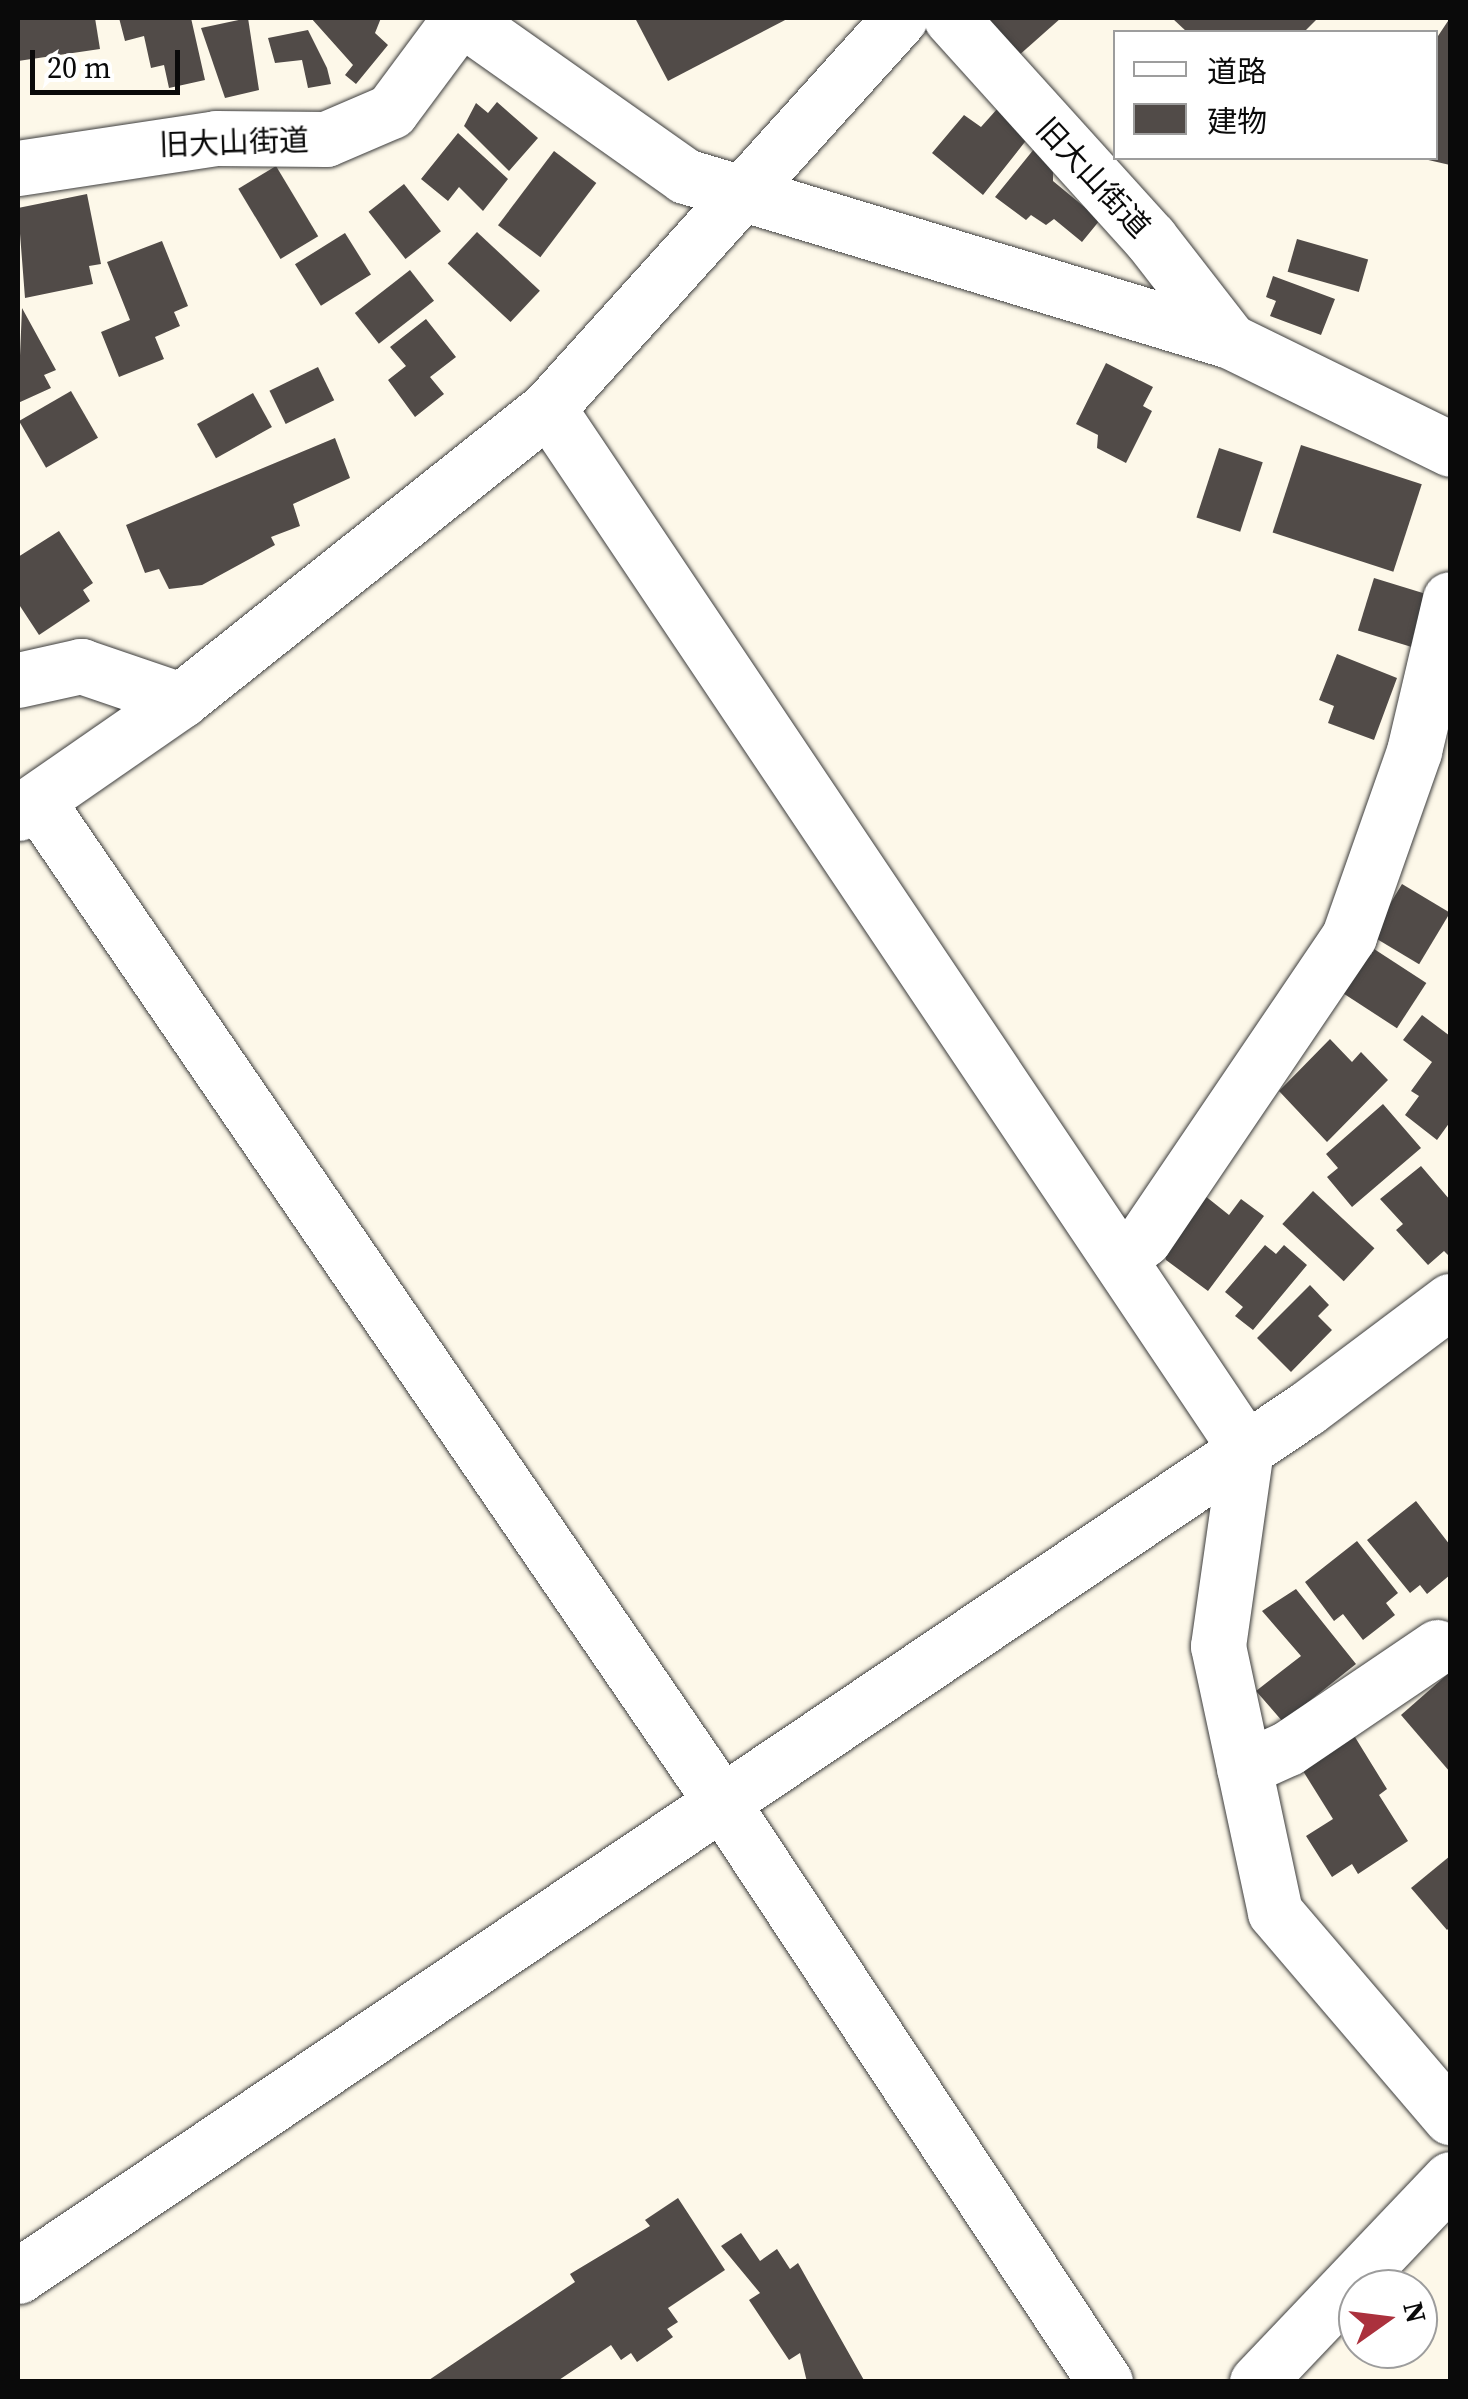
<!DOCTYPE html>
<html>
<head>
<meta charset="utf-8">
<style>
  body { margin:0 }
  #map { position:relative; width:1468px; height:2399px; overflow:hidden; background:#fdf8e9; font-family:"Source Serif 4","Noto Sans JP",serif }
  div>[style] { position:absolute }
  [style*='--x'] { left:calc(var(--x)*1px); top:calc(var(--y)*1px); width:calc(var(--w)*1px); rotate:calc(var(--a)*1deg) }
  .building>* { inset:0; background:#514b48; transform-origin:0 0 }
  .roads { filter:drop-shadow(0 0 2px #3d3d3d) drop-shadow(0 0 2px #3d3d3d) }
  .minor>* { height:55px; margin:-27.5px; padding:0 27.5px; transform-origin:27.5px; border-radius:27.5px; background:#fff }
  span { translate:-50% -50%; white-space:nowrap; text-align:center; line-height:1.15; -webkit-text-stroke:10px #fff; paint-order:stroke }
  .street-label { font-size:30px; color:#0a0a0a }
  .frame { position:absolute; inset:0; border:20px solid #0a0a0a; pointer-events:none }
  .legend { position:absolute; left:1113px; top:30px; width:325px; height:130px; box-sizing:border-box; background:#fff; border:2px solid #9d9d9d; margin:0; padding:12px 18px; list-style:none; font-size:30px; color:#0a0a0a }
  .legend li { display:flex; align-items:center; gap:20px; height:50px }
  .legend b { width:50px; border:2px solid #9d9d9d }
  .north { position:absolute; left:1338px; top:2269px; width:100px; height:100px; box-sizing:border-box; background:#fff; border:2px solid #9d9d9d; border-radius:50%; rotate:76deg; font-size:28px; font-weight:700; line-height:40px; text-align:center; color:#0a0a0a }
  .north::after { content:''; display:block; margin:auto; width:35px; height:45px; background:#ab313d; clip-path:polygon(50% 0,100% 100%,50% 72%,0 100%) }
  .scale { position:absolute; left:30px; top:50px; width:150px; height:45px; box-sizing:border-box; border:5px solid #0a0a0a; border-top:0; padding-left:12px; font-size:30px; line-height:35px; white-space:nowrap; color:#0a0a0a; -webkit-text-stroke:8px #fff; paint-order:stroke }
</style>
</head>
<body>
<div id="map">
  <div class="building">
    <i style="clip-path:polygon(18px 18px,95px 18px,100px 49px,18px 61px)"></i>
    <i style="clip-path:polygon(119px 18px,191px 18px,205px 80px,169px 88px,164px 65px,151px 68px,144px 36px,125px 41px)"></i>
    <i style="clip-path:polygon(248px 18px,259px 90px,225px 98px,201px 28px)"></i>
    <i style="clip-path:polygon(311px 18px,381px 18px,375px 33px,388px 45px,356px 84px,345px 75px,353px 65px)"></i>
    <i style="clip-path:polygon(635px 18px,789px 18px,668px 81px)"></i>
    <i style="clip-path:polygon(994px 18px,1061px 18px,1017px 57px,987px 23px)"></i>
    <i style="clip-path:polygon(1172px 18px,1318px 18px,1304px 32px,1187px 32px)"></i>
    <i style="clip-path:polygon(1450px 18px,1450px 165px,1424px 159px,1436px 158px,1436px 39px)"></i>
    <i style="clip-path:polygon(308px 30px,327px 68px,331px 84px,308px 88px,302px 60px,275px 63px,268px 38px)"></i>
    <i style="clip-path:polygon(497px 102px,538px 138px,509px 171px,464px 126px,476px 103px,488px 113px)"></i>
    <i style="clip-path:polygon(998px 108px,1028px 138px,983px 195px,932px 153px,964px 115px,981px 127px)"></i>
    <i style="clip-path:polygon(458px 133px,508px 179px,483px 211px,459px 187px,448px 201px,421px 179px)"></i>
    <i style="clip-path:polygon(1034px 149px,1053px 170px,1053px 181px,1100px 220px,1082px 242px,1054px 219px,1046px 225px,1031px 215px,1026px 220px,995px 197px)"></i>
    <i style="left:554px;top:151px;width:53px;height:93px;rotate:37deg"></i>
    <i style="left:276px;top:166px;width:82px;height:44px;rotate:59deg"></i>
    <i style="left:404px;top:184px;width:60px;height:45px;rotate:52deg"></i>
    <i style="clip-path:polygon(87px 194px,101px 264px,89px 266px,93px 284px,25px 298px,18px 208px)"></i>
    <i style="left:477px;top:232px;width:86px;height:43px;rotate:43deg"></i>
    <i style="left:345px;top:233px;width:49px;height:59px;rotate:58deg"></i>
    <i style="left:1297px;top:239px;width:74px;height:34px;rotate:16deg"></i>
    <i style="clip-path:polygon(162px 241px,188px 306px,174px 312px,180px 326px,155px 337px,164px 359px,119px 377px,101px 332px,130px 320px,107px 262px)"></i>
    <i style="left:410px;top:270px;width:39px;height:70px;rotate:52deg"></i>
    <i style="clip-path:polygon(1273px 276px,1335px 299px,1321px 335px,1270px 316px,1276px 301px,1266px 297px)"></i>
    <i style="clip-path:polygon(22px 308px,56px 370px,44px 375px,51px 388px,18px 403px)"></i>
    <i style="clip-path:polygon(426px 319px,456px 357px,430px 377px,444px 394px,415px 417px,388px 380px,406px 366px,390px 347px)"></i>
    <i style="clip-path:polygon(1106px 363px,1153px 387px,1143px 406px,1152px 411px,1126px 463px,1097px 448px,1098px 435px,1076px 424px)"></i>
    <i style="left:318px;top:367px;width:37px;height:54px;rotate:64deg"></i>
    <i style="left:71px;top:391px;width:54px;height:60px;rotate:60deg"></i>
    <i style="left:253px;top:393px;width:39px;height:64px;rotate:61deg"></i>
    <i style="clip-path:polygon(335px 438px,350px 478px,293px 504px,300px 526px,271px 537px,275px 545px,202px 585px,169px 589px,159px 569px,145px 573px,126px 525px)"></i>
    <i style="left:1301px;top:445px;width:127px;height:92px;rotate:18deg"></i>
    <i style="left:1219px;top:448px;width:46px;height:73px;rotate:18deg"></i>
    <i style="clip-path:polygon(59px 531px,93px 583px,83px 590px,90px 601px,39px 635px,18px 603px,18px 557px)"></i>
    <i style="left:1374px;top:578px;width:57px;height:55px;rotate:17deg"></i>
    <i style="clip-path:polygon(1337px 654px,1397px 678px,1374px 740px,1328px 723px,1334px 706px,1319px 700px)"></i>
    <i style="left:1402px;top:884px;width:56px;height:60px;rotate:31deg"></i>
    <i style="left:1371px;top:947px;width:66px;height:54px;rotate:33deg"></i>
    <i style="clip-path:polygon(1422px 1015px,1450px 1036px,1450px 1122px,1437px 1140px,1405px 1115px,1419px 1096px,1411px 1091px,1432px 1062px,1403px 1040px)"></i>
    <i style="clip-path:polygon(1330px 1039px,1352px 1062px,1361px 1052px,1388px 1080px,1327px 1142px,1279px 1091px)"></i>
    <i style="clip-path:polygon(1383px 1104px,1421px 1148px,1352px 1207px,1327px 1177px,1338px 1168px,1326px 1154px)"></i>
    <i style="clip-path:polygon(1421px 1166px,1450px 1200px,1450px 1257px,1444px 1251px,1428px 1265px,1396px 1230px,1403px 1224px,1380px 1199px)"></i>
    <i style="left:1313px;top:1191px;width:84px;height:45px;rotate:43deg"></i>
    <i style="clip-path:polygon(1204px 1195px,1229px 1215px,1241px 1199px,1264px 1216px,1208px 1291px,1166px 1260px,1163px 1249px)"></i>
    <i style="clip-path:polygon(1265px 1245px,1276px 1254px,1284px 1245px,1307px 1265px,1253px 1330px,1235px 1316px,1243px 1307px,1225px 1292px)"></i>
    <i style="clip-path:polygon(1310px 1285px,1329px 1305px,1318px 1316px,1332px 1330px,1291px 1372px,1257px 1338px)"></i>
    <i style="clip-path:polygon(1416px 1501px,1450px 1545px,1450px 1575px,1427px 1594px,1420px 1585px,1410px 1593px,1367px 1540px)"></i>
    <i style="clip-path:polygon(1357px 1541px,1398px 1593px,1386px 1603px,1395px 1615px,1363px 1640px,1343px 1614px,1334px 1621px,1305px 1582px)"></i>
    <i style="clip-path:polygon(1296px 1589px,1356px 1664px,1283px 1722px,1256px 1691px,1301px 1656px,1262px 1611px)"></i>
    <i style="clip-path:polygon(1450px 1672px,1450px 1772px,1401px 1715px)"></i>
    <i style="clip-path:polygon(1350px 1729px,1387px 1789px,1379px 1795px,1408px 1841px,1358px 1874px,1352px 1864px,1332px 1877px,1306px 1836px,1333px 1819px,1298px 1763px)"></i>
    <i style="clip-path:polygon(1450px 1856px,1450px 1927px,1447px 1930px,1411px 1888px)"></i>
    <i style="clip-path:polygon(678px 2198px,725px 2270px,668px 2308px,678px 2322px,667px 2329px,673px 2337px,637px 2362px,631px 2353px,621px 2360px,611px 2345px,556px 2382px,426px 2382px,575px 2282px,570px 2274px,650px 2226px,645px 2220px)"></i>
    <i style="clip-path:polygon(741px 2233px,760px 2261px,777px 2249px,790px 2269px,798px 2263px,865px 2382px,807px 2382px,800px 2353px,789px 2360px,749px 2300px,760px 2293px,721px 2246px)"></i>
  </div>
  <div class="roads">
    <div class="minor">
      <i style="--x:461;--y:18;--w:274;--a:35.2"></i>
      <i style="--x:685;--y:176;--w:569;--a:16.84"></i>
      <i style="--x:1230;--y:341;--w:245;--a:26.1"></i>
      <i style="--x:951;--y:18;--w:297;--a:47.9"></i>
      <i style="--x:1150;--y:238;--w:130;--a:52.2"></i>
      <i style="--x:18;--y:168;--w:200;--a:-8.6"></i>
      <i style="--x:216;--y:138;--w:110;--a:0.5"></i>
      <i style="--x:326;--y:139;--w:71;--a:-23.3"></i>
      <i style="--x:391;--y:111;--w:116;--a:-53.4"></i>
      <i style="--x:548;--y:408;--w:1253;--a:56.16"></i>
      <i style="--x:1246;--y:1449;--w:199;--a:98.1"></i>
      <i style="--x:1218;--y:1646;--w:272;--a:77.9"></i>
      <i style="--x:1275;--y:1912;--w:270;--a:49.5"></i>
      <i style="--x:18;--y:680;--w:65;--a:-12.5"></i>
      <i style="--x:81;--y:666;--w:106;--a:18.8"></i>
      <i style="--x:37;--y:801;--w:1215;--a:55.63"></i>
      <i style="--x:723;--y:1804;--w:693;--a:56.54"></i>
      <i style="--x:18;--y:813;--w:198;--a:-34.7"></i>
      <i style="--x:181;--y:700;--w:469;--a:-38.5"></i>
      <i style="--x:548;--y:408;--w:525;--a:-47.93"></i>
      <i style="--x:1119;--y:1259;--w:32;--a:-39"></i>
      <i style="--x:1144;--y:1239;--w:366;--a:-55.9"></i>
      <i style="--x:1349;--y:936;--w:196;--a:-70.6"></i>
      <i style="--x:1414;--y:751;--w:156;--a:-76.7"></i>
      <i style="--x:1244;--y:1768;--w:48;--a:-24.4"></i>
      <i style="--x:1288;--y:1748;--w:180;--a:-34.1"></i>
      <i style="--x:18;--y:2276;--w:1553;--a:-33.95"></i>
      <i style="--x:1306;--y:1409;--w:180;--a:-36.9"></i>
      <i style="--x:1257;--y:2382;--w:280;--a:-46.4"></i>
    </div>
  </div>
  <div class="street-label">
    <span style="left:234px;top:143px;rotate:-2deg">旧大山街道</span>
    <span style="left:1093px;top:178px;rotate:47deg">旧大山街道</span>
  </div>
  <div class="frame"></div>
  <ul class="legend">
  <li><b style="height:12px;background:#fff"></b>道路</li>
  <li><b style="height:28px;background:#514b48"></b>建物</li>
  </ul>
  <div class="north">N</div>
  <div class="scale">20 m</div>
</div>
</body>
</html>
